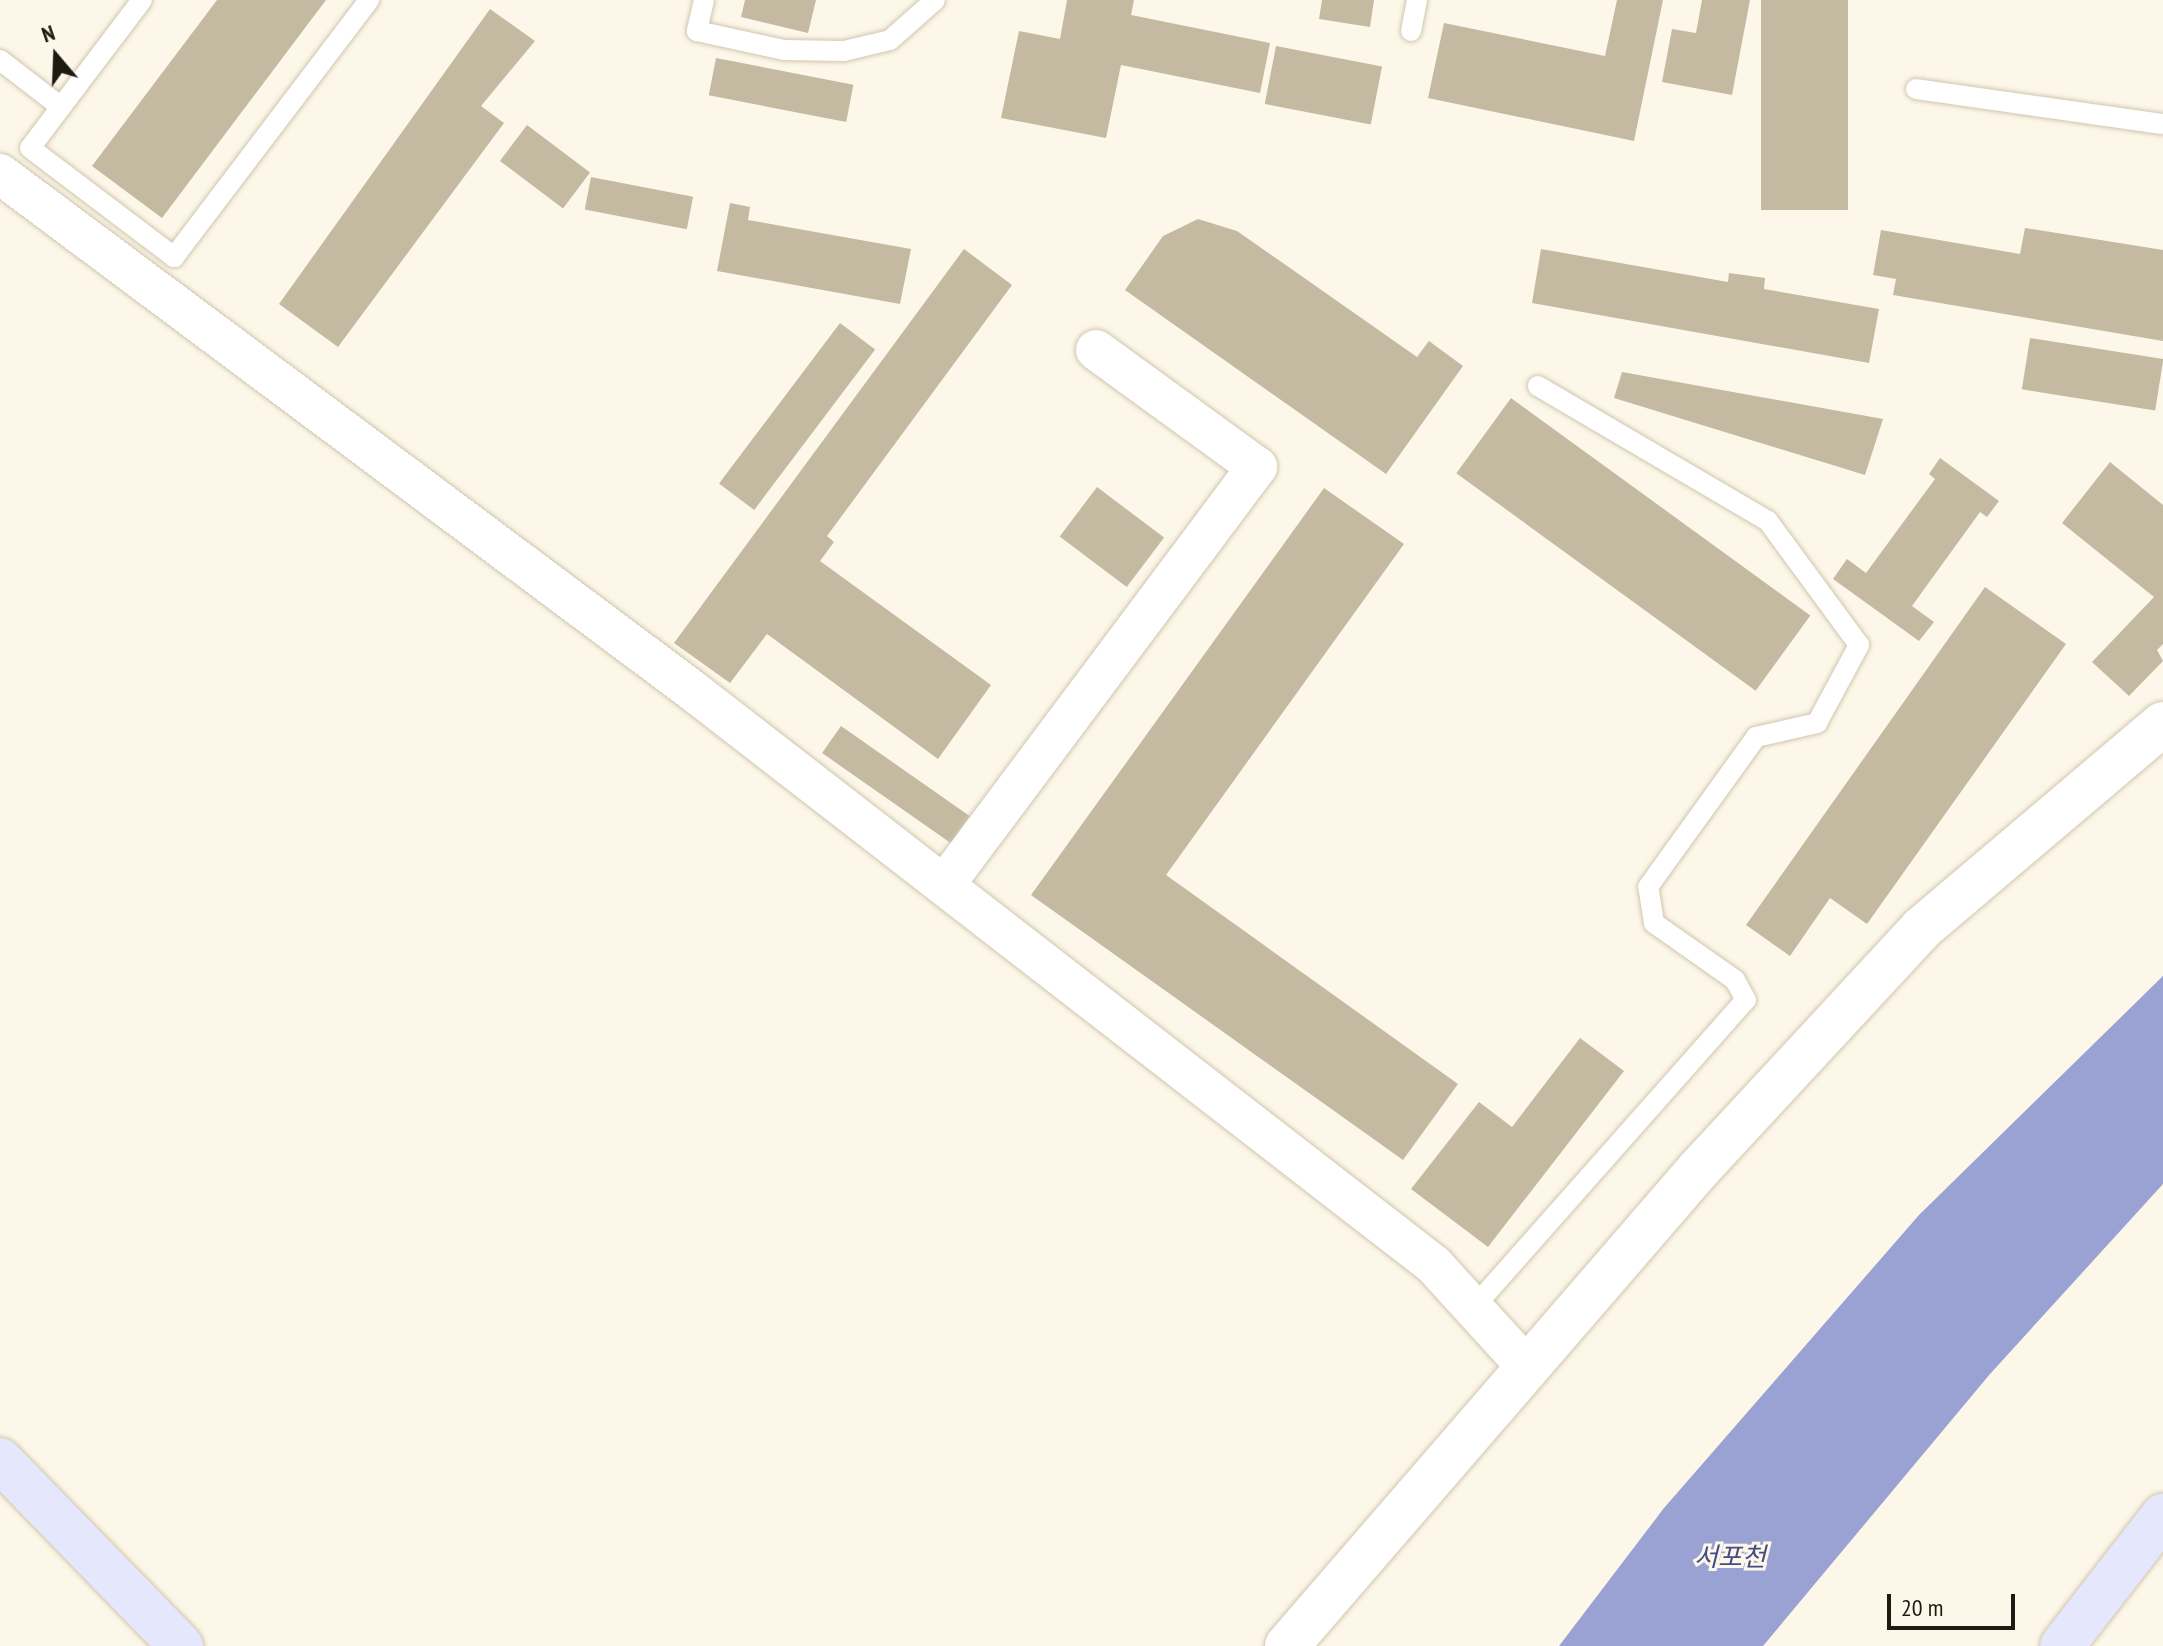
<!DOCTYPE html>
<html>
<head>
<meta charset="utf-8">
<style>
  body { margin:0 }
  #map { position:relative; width:2163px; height:1646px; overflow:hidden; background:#fdf7e9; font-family:"PT Sans Narrow","Noto Sans KR",sans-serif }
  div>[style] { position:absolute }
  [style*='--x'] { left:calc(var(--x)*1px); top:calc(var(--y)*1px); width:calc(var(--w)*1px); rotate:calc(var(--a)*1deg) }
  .water>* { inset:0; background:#99a2d3 }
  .building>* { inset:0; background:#c4baa2; transform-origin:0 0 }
  .roads { filter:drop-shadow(0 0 2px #d0c6ae) drop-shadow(0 0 2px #d0c6ae) }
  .service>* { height:20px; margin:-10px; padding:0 10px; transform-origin:10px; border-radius:10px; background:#fff }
  .minor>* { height:40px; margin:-20px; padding:0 20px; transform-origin:20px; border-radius:20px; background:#fff }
  .tertiary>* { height:44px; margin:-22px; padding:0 22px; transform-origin:22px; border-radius:22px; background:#fff }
  .secondary>* { height:44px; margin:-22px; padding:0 22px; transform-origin:22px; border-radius:22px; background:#e5e8fc }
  span { translate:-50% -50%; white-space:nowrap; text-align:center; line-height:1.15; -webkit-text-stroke:6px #fdf7e9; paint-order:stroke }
  .water-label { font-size:26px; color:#444b89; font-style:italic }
  .north { position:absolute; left:16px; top:16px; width:80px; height:80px; -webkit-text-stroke:6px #fdf7e9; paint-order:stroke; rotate:341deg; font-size:22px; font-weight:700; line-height:32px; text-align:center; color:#1e1a11 }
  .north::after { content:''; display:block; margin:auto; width:28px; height:36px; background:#1e1a11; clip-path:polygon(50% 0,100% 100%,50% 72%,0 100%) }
  .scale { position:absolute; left:1887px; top:1594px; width:128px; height:36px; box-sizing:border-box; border:4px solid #1e1a11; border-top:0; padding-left:10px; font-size:24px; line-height:28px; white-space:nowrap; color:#1e1a11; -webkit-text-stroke:6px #fdf7e9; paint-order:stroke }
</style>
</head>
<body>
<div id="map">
  <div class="water">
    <i style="clip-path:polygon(2163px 976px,2163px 1184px,1990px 1374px,1763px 1646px,1559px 1646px,1664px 1508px,1919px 1215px)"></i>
  </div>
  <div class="building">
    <i style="clip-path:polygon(217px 0,326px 0,162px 218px,92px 166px)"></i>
    <i style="clip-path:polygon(745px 0,816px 0,808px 33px,741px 17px)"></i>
    <i style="clip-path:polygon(1067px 0,1134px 0,1131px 15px,1270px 43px,1260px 93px,1121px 65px,1106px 138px,1001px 118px,1019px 31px,1060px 39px)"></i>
    <i style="clip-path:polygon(1322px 0,1374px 0,1370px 27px,1319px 19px)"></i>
    <i style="clip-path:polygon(1617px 0,1663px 0,1634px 141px,1428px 98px,1444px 23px,1605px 56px)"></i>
    <i style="clip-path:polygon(1702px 0,1750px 0,1732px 95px,1662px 82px,1672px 29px,1696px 33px)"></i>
    <i style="left:1761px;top:0;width:87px;height:210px"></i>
    <i style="clip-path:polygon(490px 9px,535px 41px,481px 106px,504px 123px,338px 347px,279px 304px)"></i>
    <i style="left:1276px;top:46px;width:108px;height:59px;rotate:11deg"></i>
    <i style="left:716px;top:58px;width:140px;height:38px;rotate:11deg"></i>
    <i style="left:527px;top:125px;width:79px;height:45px;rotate:37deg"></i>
    <i style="left:591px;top:177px;width:104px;height:33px;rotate:11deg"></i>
    <i style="clip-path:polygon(730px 203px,750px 207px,748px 220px,911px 249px,900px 304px,717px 271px)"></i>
    <i style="clip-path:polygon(1198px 219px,1237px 231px,1417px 357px,1429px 341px,1463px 366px,1386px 474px,1125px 290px,1163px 236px)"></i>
    <i style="clip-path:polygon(2025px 228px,2163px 250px,2163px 341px,1893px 295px,1896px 279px,1873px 275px,1881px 230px,2020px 254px)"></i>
    <i style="clip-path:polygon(964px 249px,1012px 285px,827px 536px,834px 542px,820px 561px,991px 685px,938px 759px,767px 634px,730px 683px,674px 643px)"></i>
    <i style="clip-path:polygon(1541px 249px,1728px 282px,1729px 273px,1765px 278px,1764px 289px,1879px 309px,1869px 363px,1532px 303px)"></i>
    <i style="left:840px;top:323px;width:44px;height:201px;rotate:37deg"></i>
    <i style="left:2030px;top:338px;width:135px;height:52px;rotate:9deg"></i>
    <i style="clip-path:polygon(1622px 372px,1883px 419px,1865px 475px,1614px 398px)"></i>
    <i style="left:1511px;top:398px;width:370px;height:93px;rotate:36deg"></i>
    <i style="clip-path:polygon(1940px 458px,1999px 501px,1987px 517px,1980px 512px,1912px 606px,1934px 622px,1919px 641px,1833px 579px,1847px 559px,1866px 573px,1935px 479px,1929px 474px)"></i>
    <i style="clip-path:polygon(2110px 462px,2163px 505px,2163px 644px,2157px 650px,2163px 661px,2129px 696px,2092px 662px,2154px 597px,2062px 523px)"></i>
    <i style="left:1097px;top:487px;width:84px;height:62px;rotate:37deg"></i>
    <i style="clip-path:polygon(1324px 488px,1404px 544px,1166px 875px,1458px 1084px,1403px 1160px,1031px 895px)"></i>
    <i style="clip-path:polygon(1985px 587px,2066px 644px,1867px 924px,1830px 898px,1790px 956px,1746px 925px)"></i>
    <i style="left:841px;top:726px;width:157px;height:33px;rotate:35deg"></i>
    <i style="clip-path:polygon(1580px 1038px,1624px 1071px,1488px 1247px,1411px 1189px,1479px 1102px,1512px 1127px)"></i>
  </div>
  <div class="roads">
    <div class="service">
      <i style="--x:704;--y:0;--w:32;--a:103"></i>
      <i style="--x:697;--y:31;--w:89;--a:12.3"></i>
      <i style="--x:784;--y:50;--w:60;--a:1"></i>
      <i style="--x:844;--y:51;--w:47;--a:-13.4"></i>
      <i style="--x:890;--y:40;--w:60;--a:-41.6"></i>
      <i style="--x:1411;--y:31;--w:32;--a:-79"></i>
      <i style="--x:0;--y:60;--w:77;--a:37.6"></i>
      <i style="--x:61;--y:107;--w:51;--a:127.1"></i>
      <i style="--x:30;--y:148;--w:181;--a:37.1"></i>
      <i style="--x:174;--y:257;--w:323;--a:-52.8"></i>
      <i style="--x:1916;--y:89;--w:249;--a:8.1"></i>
      <i style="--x:61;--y:107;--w:134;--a:-52.9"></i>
      <i style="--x:1474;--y:1307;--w:410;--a:-48.5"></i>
      <i style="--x:1746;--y:1000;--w:23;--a:-119"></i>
      <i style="--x:1735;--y:980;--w:99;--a:-144.9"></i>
      <i style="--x:1654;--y:923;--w:36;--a:-99"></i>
      <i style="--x:1648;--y:887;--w:185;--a:-54.2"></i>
      <i style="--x:1756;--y:737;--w:63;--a:-12.9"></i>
      <i style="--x:1817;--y:723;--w:89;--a:-61.7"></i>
      <i style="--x:1859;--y:645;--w:154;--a:-126.3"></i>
      <i style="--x:1768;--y:521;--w:267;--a:-149.6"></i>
    </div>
    <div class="minor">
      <i style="--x:0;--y:174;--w:865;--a:36.72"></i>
      <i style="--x:693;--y:691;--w:937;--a:37.76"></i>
      <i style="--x:1434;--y:1265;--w:137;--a:47.7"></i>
      <i style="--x:945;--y:884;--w:521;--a:-53.2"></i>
      <i style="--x:1257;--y:467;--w:199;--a:-144"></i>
    </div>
    <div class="tertiary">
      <i style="--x:1287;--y:1646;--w:630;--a:-49.18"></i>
      <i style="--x:1699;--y:1169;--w:327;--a:-47.2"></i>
      <i style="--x:1921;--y:929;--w:317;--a:-40.3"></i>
    </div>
    <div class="secondary">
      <i style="--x:0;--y:1460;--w:260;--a:45.8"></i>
      <i style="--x:2062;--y:1646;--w:165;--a:-52.2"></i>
    </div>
  </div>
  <div class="water-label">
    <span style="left:1730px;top:1557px">서포천</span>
  </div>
  <div class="north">N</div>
  <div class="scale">20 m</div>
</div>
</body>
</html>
